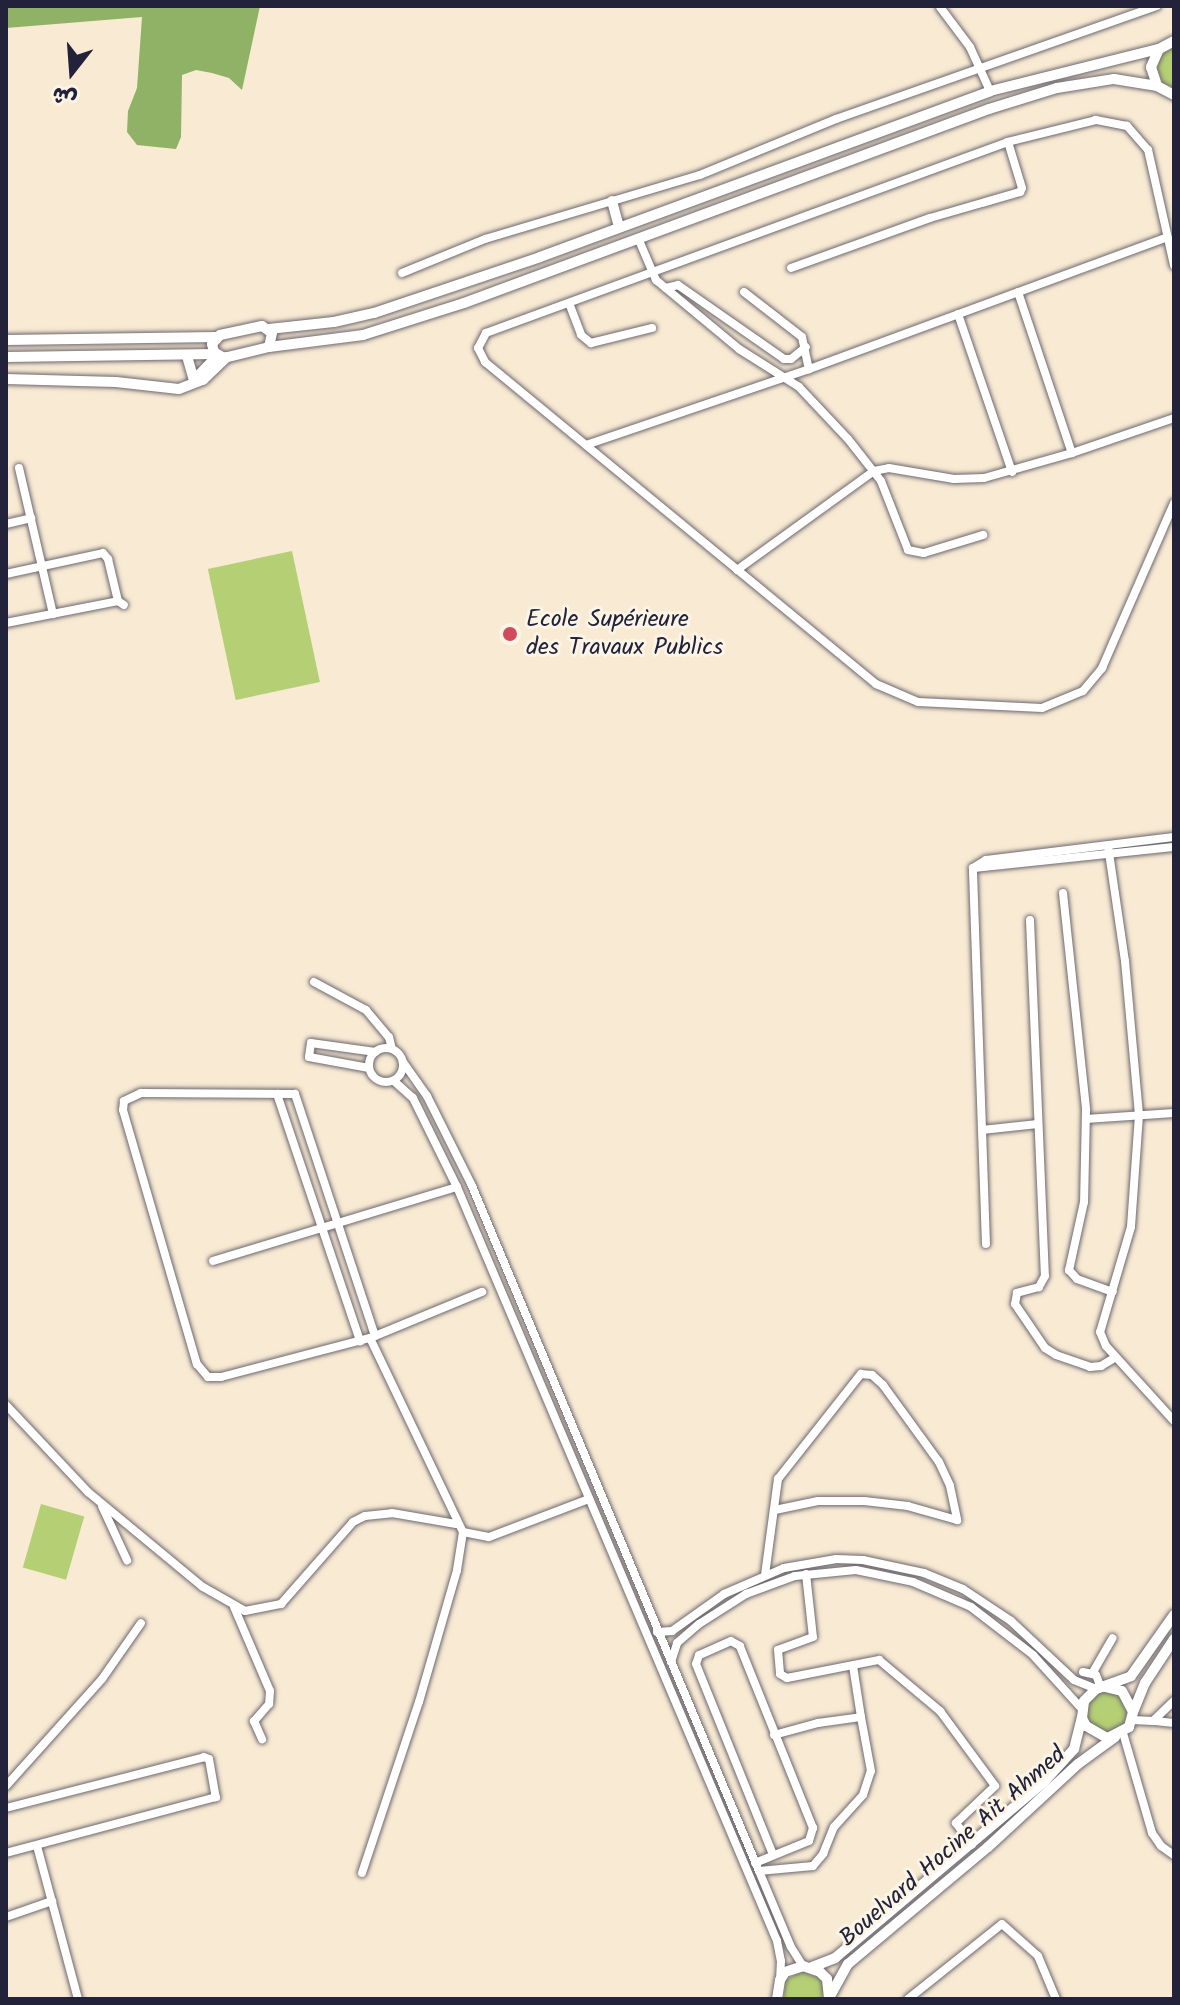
<!DOCTYPE html>
<html>
<head>
<meta charset="utf-8">
<style>
  body { margin:0 }
  #map { position:relative; width:1180px; height:2005px; overflow:hidden; background:#f8ead3; font-family:Kalam,"Playpen Sans Arabic",sans-serif }
  div>[style] { position:absolute }
  [style*='--x'] { left:calc(var(--x)*1px); top:calc(var(--y)*1px); width:calc(var(--w)*1px); rotate:calc(var(--a)*1deg) }
  .green>* { inset:0; background:#b4cf74; transform-origin:0 0 }
  .round { border-radius:50% }
  .forest>* { inset:0; background:#8fb266 }
  .roads { filter:drop-shadow(0 0 2px #6d6870) drop-shadow(0 0 2px #6d6870) }
  .minor>* { height:8px; margin:-4px; padding:0 4px; transform-origin:4px; border-radius:4px; background:#fff }
  .minor>.ring { margin:-4px; padding:0; box-sizing:content-box; background:none; border:8px solid #fff; border-radius:50% }
  .major>* { height:10px; margin:-5px; padding:0 5px; transform-origin:5px; border-radius:5px; background:#fff }
  .dots>* { width:22px; height:22px; translate:-50% -50%; box-sizing:border-box; border:4px solid #fcf5e5; border-radius:50% }
  span { translate:-50% -50%; white-space:nowrap; text-align:center; line-height:1.15; -webkit-text-stroke:6px #fcf5e5; paint-order:stroke }
  .poi-label { font-size:24px; color:#22223b }
  .left { translate:0 -50%; text-align:left }
  .street-label { font-size:24px; color:#22223b }
  .frame { position:absolute; inset:0; border:8px solid #22223b; pointer-events:none }
  .north { position:absolute; left:32px; top:32px; width:80px; height:80px; -webkit-text-stroke:6px #fcf5e5; paint-order:stroke; rotate:197deg; font-size:22px; font-weight:700; line-height:32px; text-align:center; color:#22223b }
  .north::after { content:''; display:block; margin:auto; width:28px; height:36px; background:#22223b; clip-path:polygon(50% 0,100% 100%,50% 72%,0 100%) }
</style>
</head>
<body>
<div id="map">
  <div class="green">
    <i style="clip-path:polygon(1174px 47px,1174px 88px,1163px 83px,1157px 70px,1161px 55px)"></i>
    <i style="left:292px;top:551px;width:134px;height:86px;rotate:78deg"></i>
    <i style="left:41px;top:1504px;width:45px;height:66px;rotate:16deg"></i>
    <i class="round" style="left:1087px;top:1692px;width:40px;height:40px"></i>
    <i style="clip-path:polygon(801px 1971px,819px 1978px,824px 1987px,822px 1999px,784px 1999px,785px 1981px)"></i>
  </div>
  <div class="forest">
    <i style="clip-path:polygon(6px 6px,260px 6px,242px 90px,229px 78px,212px 73px,196px 70px,182px 75px,181px 137px,176px 149px,137px 145px,127px 132px,128px 111px,137px 88px,142px 17px,6px 28px)"></i>
  </div>
  <div class="roads">
    <div class="minor">
      <i style="--x:940;--y:7;--w:50;--a:53.1"></i>
      <i style="--x:970;--y:47;--w:48;--a:65.6"></i>
      <i style="--x:638;--y:238;--w:46;--a:66.8"></i>
      <i style="--x:656;--y:280;--w:108;--a:39.7"></i>
      <i style="--x:739;--y:349;--w:71;--a:32.3"></i>
      <i style="--x:799;--y:387;--w:71;--a:46.7"></i>
      <i style="--x:848;--y:439;--w:53;--a:51.8"></i>
      <i style="--x:881;--y:481;--w:74;--a:68.6"></i>
      <i style="--x:908;--y:550;--w:16;--a:11"></i>
      <i style="--x:924;--y:553;--w:62;--a:-17"></i>
      <i style="--x:1174;--y:265;--w:118;--a:-102.7"></i>
      <i style="--x:1148;--y:150;--w:32;--a:-131"></i>
      <i style="--x:1127;--y:126;--w:32;--a:-169"></i>
      <i style="--x:1096;--y:120;--w:91;--a:166"></i>
      <i style="--x:1008;--y:142;--w:556;--a:159.9"></i>
      <i style="--x:486;--y:333;--w:17;--a:118"></i>
      <i style="--x:478;--y:348;--w:16;--a:63"></i>
      <i style="--x:485;--y:362;--w:507;--a:39.47"></i>
      <i style="--x:876;--y:684;--w:46;--a:23.2"></i>
      <i style="--x:918;--y:702;--w:124;--a:2.8"></i>
      <i style="--x:1042;--y:708;--w:44;--a:-22.5"></i>
      <i style="--x:1083;--y:691;--w:30;--a:-50"></i>
      <i style="--x:1102;--y:668;--w:180;--a:-66.4"></i>
      <i style="--x:791;--y:268;--w:148;--a:-19.8"></i>
      <i style="--x:930;--y:218;--w:94;--a:-16.1"></i>
      <i style="--x:1020;--y:192;--w:4;--a:-63"></i>
      <i style="--x:1022;--y:188;--w:48;--a:-106.9"></i>
      <i style="--x:402;--y:273;--w:90;--a:-22.3"></i>
      <i style="--x:485;--y:239;--w:224;--a:-16.6"></i>
      <i style="--x:700;--y:175;--w:147;--a:-22.4"></i>
      <i style="--x:836;--y:119;--w:340;--a:-19.4"></i>
      <i style="--x:666;--y:288;--w:12;--a:-14"></i>
      <i style="--x:678;--y:285;--w:129;--a:34.9"></i>
      <i style="--x:784;--y:359;--w:7;--a:0"></i>
      <i style="--x:791;--y:359;--w:19;--a:-39"></i>
      <i style="--x:744;--y:292;--w:73;--a:37.8"></i>
      <i style="--x:802;--y:337;--w:33;--a:78"></i>
      <i style="--x:1018;--y:292;--w:170;--a:71.5"></i>
      <i style="--x:569;--y:303;--w:34;--a:69"></i>
      <i style="--x:581;--y:335;--w:13;--a:39"></i>
      <i style="--x:591;--y:343;--w:63;--a:-13.8"></i>
      <i style="--x:958;--y:314;--w:167;--a:71.1"></i>
      <i style="--x:586;--y:445;--w:236;--a:-18.8"></i>
      <i style="--x:809;--y:369;--w:382;--a:-20.2"></i>
      <i style="--x:19;--y:468;--w:150;--a:76.9"></i>
      <i style="--x:6;--y:524;--w:26;--a:-13"></i>
      <i style="--x:737;--y:570;--w:169;--a:-35.9"></i>
      <i style="--x:874;--y:471;--w:15;--a:-11"></i>
      <i style="--x:889;--y:468;--w:66;--a:9.6"></i>
      <i style="--x:954;--y:479;--w:30;--a:-2"></i>
      <i style="--x:984;--y:478;--w:91;--a:-15.9"></i>
      <i style="--x:1072;--y:453;--w:108;--a:-18.9"></i>
      <i style="--x:6;--y:574;--w:99;--a:-12.2"></i>
      <i style="--x:103;--y:553;--w:8;--a:50"></i>
      <i style="--x:108;--y:559;--w:43;--a:76.6"></i>
      <i style="--x:6;--y:623;--w:114;--a:-11.1"></i>
      <i style="--x:118;--y:601;--w:7;--a:34"></i>
      <i style="--x:1108;--y:846;--w:116;--a:81.6"></i>
      <i style="--x:1125;--y:961;--w:155;--a:84.8"></i>
      <i style="--x:1139;--y:1115;--w:112;--a:94.1"></i>
      <i style="--x:1131;--y:1227;--w:109;--a:106.4"></i>
      <i style="--x:1100;--y:1332;--w:15;--a:67"></i>
      <i style="--x:1106;--y:1346;--w:101;--a:47.8"></i>
      <i style="--x:973;--y:868;--w:202;--a:-6"></i>
      <i style="--x:1063;--y:893;--w:218;--a:83.9"></i>
      <i style="--x:1086;--y:1110;--w:92;--a:91.2"></i>
      <i style="--x:1084;--y:1202;--w:70;--a:102.4"></i>
      <i style="--x:1069;--y:1270;--w:12;--a:48"></i>
      <i style="--x:1077;--y:1279;--w:38;--a:20"></i>
      <i style="--x:1030;--y:920;--w:356;--a:87.6"></i>
      <i style="--x:1045;--y:1276;--w:13;--a:119"></i>
      <i style="--x:1039;--y:1287;--w:23;--a:165"></i>
      <i style="--x:1017;--y:1293;--w:11;--a:100"></i>
      <i style="--x:1015;--y:1304;--w:53;--a:55.7"></i>
      <i style="--x:1045;--y:1348;--w:13;--a:32"></i>
      <i style="--x:1056;--y:1355;--w:36;--a:19"></i>
      <i style="--x:1090;--y:1367;--w:11;--a:-5"></i>
      <i style="--x:1101;--y:1366;--w:17;--a:-31"></i>
      <i style="--x:314;--y:982;--w:59;--a:28.3"></i>
      <i style="--x:366;--y:1010;--w:35;--a:50"></i>
      <i style="--x:389;--y:1037;--w:12;--a:76"></i>
      <i class="ring" style="left:369px;top:1048px;width:26px;height:26px"></i>
      <i style="--x:403;--y:1062;--w:42;--a:54.8"></i>
      <i style="--x:427;--y:1096;--w:101;--a:63.4"></i>
      <i style="--x:472;--y:1186;--w:743;--a:67.27"></i>
      <i style="--x:759;--y:1871;--w:82;--a:67.2"></i>
      <i style="--x:791;--y:1947;--w:22;--a:58"></i>
      <i style="--x:369;--y:1068;--w:61;--a:-169.6"></i>
      <i style="--x:309;--y:1057;--w:14;--a:-82"></i>
      <i style="--x:311;--y:1043;--w:65;--a:8"></i>
      <i style="--x:394;--y:1081;--w:25;--a:42"></i>
      <i style="--x:413;--y:1098;--w:99;--a:63.7"></i>
      <i style="--x:457;--y:1187;--w:819;--a:67"></i>
      <i style="--x:777;--y:1941;--w:20;--a:79"></i>
      <i style="--x:781;--y:1961;--w:19;--a:93"></i>
      <i style="--x:277;--y:1094;--w:261;--a:71.4"></i>
      <i style="--x:1086;--y:1119;--w:88;--a:-3.9"></i>
      <i style="--x:982;--y:1130;--w:56;--a:-6.1"></i>
      <i style="--x:986;--y:1244;--w:376;--a:-92"></i>
      <i style="--x:973;--y:868;--w:15;--a:-32"></i>
      <i style="--x:986;--y:860;--w:189;--a:-7"></i>
      <i style="--x:213;--y:1261;--w:255;--a:-16.9"></i>
      <i style="--x:375;--y:1336;--w:255;--a:-108.3"></i>
      <i style="--x:295;--y:1094;--w:154;--a:-179.6"></i>
      <i style="--x:141;--y:1093;--w:19;--a:155"></i>
      <i style="--x:124;--y:1101;--w:9;--a:96"></i>
      <i style="--x:123;--y:1110;--w:265;--a:73.8"></i>
      <i style="--x:197;--y:1364;--w:17;--a:50"></i>
      <i style="--x:208;--y:1377;--w:13;--a:0"></i>
      <i style="--x:221;--y:1377;--w:154;--a:-14.7"></i>
      <i style="--x:370;--y:1338;--w:5;--a:-22"></i>
      <i style="--x:375;--y:1336;--w:116;--a:-22.4"></i>
      <i style="--x:370;--y:1338;--w:215;--a:64.4"></i>
      <i style="--x:463;--y:1532;--w:26;--a:11"></i>
      <i style="--x:489;--y:1537;--w:107;--a:-20.8"></i>
      <i style="--x:6;--y:1405;--w:120;--a:46.7"></i>
      <i style="--x:88;--y:1492;--w:149;--a:39.6"></i>
      <i style="--x:203;--y:1587;--w:48;--a:29.7"></i>
      <i style="--x:245;--y:1611;--w:37;--a:-11"></i>
      <i style="--x:281;--y:1604;--w:109;--a:-48.7"></i>
      <i style="--x:353;--y:1522;--w:13;--a:-27"></i>
      <i style="--x:365;--y:1516;--w:27;--a:-6"></i>
      <i style="--x:392;--y:1513;--w:65;--a:9.8"></i>
      <i style="--x:102;--y:1506;--w:60;--a:65.2"></i>
      <i style="--x:806;--y:1574;--w:63;--a:83.7"></i>
      <i style="--x:813;--y:1637;--w:37;--a:160"></i>
      <i style="--x:778;--y:1650;--w:24;--a:85"></i>
      <i style="--x:780;--y:1674;--w:8;--a:30"></i>
      <i style="--x:787;--y:1678;--w:94;--a:-11.1"></i>
      <i style="--x:879;--y:1660;--w:80;--a:39.9"></i>
      <i style="--x:940;--y:1711;--w:93;--a:53.7"></i>
      <i style="--x:995;--y:1786;--w:54;--a:136.5"></i>
      <i style="--x:956;--y:1823;--w:27;--a:54"></i>
      <i style="--x:765;--y:1575;--w:97;--a:-82.3"></i>
      <i style="--x:778;--y:1479;--w:134;--a:-51.7"></i>
      <i style="--x:861;--y:1374;--w:11;--a:5"></i>
      <i style="--x:872;--y:1375;--w:15;--a:42"></i>
      <i style="--x:883;--y:1385;--w:95;--a:54"></i>
      <i style="--x:939;--y:1462;--w:26;--a:65"></i>
      <i style="--x:950;--y:1486;--w:35;--a:78"></i>
      <i style="--x:957;--y:1520;--w:51;--a:-164.1"></i>
      <i style="--x:908;--y:1506;--w:44;--a:-173.5"></i>
      <i style="--x:864;--y:1501;--w:46;--a:180"></i>
      <i style="--x:818;--y:1501;--w:44;--a:168.2"></i>
      <i style="--x:234;--y:1607;--w:91;--a:66.8"></i>
      <i style="--x:270;--y:1691;--w:13;--a:94"></i>
      <i style="--x:269;--y:1704;--w:23;--a:131"></i>
      <i style="--x:254;--y:1721;--w:20;--a:66"></i>
      <i style="--x:657;--y:1632;--w:15;--a:-4"></i>
      <i style="--x:672;--y:1631;--w:64;--a:-35.4"></i>
      <i style="--x:724;--y:1594;--w:65;--a:-23.4"></i>
      <i style="--x:784;--y:1568;--w:53;--a:-9.8"></i>
      <i style="--x:836;--y:1559;--w:27;--a:2"></i>
      <i style="--x:863;--y:1560;--w:62;--a:12"></i>
      <i style="--x:924;--y:1573;--w:42;--a:22.3"></i>
      <i style="--x:963;--y:1589;--w:58;--a:33.7"></i>
      <i style="--x:1011;--y:1621;--w:86;--a:43.1"></i>
      <i style="--x:1074;--y:1680;--w:24;--a:22"></i>
      <i style="--x:671;--y:1662;--w:20;--a:-72"></i>
      <i style="--x:677;--y:1643;--w:29;--a:-41"></i>
      <i style="--x:699;--y:1624;--w:56;--a:-32.6"></i>
      <i style="--x:746;--y:1594;--w:52;--a:-20.2"></i>
      <i style="--x:795;--y:1576;--w:61;--a:-5.6"></i>
      <i style="--x:856;--y:1570;--w:58;--a:11.9"></i>
      <i style="--x:913;--y:1582;--w:63;--a:23.3"></i>
      <i style="--x:971;--y:1607;--w:78;--a:37.7"></i>
      <i style="--x:1033;--y:1655;--w:73;--a:47.8"></i>
      <i style="--x:1083;--y:1672;--w:13;--a:13"></i>
      <i style="--x:1096;--y:1675;--w:14;--a:69"></i>
      <i style="--x:1093;--y:1672;--w:39;--a:-60"></i>
      <i style="--x:1132;--y:1720;--w:21;--a:3"></i>
      <i style="--x:1153;--y:1721;--w:29;--a:-44"></i>
      <i style="--x:1155;--y:1721;--w:19;--a:6"></i>
      <i style="--x:1123;--y:1733;--w:104;--a:73.8"></i>
      <i style="--x:1152;--y:1833;--w:16;--a:55"></i>
      <i style="--x:1161;--y:1846;--w:16;--a:35"></i>
      <i style="--x:774;--y:1735;--w:46;--a:-15.3"></i>
      <i style="--x:818;--y:1723;--w:43;--a:-7.9"></i>
      <i style="--x:861;--y:1717;--w:52;--a:-98.9"></i>
      <i style="--x:6;--y:1786;--w:144;--a:-48.1"></i>
      <i style="--x:102;--y:1679;--w:68;--a:-55.1"></i>
      <i style="--x:6;--y:1808;--w:204;--a:-14.4"></i>
      <i style="--x:204;--y:1757;--w:5;--a:22"></i>
      <i style="--x:209;--y:1759;--w:39;--a:80"></i>
      <i style="--x:216;--y:1797;--w:217;--a:165.1"></i>
      <i style="--x:37;--y:1846;--w:158;--a:75"></i>
      <i style="--x:755;--y:1863;--w:58;--a:-22.2"></i>
      <i style="--x:809;--y:1841;--w:14;--a:-73"></i>
      <i style="--x:813;--y:1828;--w:196;--a:-111.9"></i>
      <i style="--x:740;--y:1646;--w:10;--a:-151"></i>
      <i style="--x:731;--y:1641;--w:35;--a:156"></i>
      <i style="--x:699;--y:1655;--w:9;--a:108"></i>
      <i style="--x:696;--y:1664;--w:206;--a:68"></i>
      <i style="--x:759;--y:1871;--w:54;--a:-5.3"></i>
      <i style="--x:813;--y:1866;--w:16;--a:-50"></i>
      <i style="--x:823;--y:1854;--w:29;--a:-68"></i>
      <i style="--x:834;--y:1827;--w:43;--a:-47.8"></i>
      <i style="--x:863;--y:1795;--w:25;--a:-72"></i>
      <i style="--x:871;--y:1771;--w:55;--a:-100.5"></i>
      <i style="--x:362;--y:1873;--w:180;--a:-71.6"></i>
      <i style="--x:419;--y:1702;--w:137;--a:-73.9"></i>
      <i style="--x:457;--y:1570;--w:38;--a:-81"></i>
      <i style="--x:6;--y:1917;--w:49;--a:-19.2"></i>
      <i style="--x:908;--y:1999;--w:120;--a:-38.6"></i>
      <i style="--x:1002;--y:1924;--w:48;--a:41.6"></i>
      <i style="--x:1038;--y:1956;--w:47;--a:67.3"></i>
    </div>
    <div class="major">
      <i style="--x:1174;--y:41;--w:17;--a:152"></i>
      <i style="--x:1159;--y:49;--w:20;--a:114"></i>
      <i style="--x:1151;--y:67;--w:20;--a:72"></i>
      <i style="--x:1157;--y:86;--w:19;--a:28"></i>
      <i style="--x:612;--y:201;--w:27;--a:75"></i>
      <i style="--x:262;--y:326;--w:12;--a:35"></i>
      <i style="--x:272;--y:333;--w:14;--a:102"></i>
      <i style="--x:269;--y:347;--w:46;--a:166.3"></i>
      <i style="--x:224;--y:358;--w:12;--a:-149"></i>
      <i style="--x:214;--y:352;--w:8;--a:-104"></i>
      <i style="--x:212;--y:344;--w:12;--a:-48"></i>
      <i style="--x:220;--y:335;--w:43;--a:-12.1"></i>
      <i style="--x:269;--y:329;--w:65;--a:-6.1"></i>
      <i style="--x:334;--y:322;--w:41;--a:-12.7"></i>
      <i style="--x:374;--y:313;--w:175;--a:-18.6"></i>
      <i style="--x:540;--y:257;--w:480;--a:-20.2"></i>
      <i style="--x:990;--y:91;--w:174;--a:-14"></i>
      <i style="--x:6;--y:340;--w:211;--a:-0.8"></i>
      <i style="--x:269;--y:347;--w:95;--a:-7.3"></i>
      <i style="--x:363;--y:335;--w:106;--a:-17.6"></i>
      <i style="--x:464;--y:303;--w:560;--a:-20.28"></i>
      <i style="--x:989;--y:109;--w:71;--a:-17.2"></i>
      <i style="--x:1057;--y:88;--w:58;--a:-9"></i>
      <i style="--x:1114;--y:79;--w:44;--a:9.2"></i>
      <i style="--x:187;--y:356;--w:25;--a:74"></i>
      <i style="--x:6;--y:357;--w:209;--a:-0.8"></i>
      <i style="--x:6;--y:379;--w:110;--a:1.6"></i>
      <i style="--x:116;--y:382;--w:63;--a:6.3"></i>
      <i style="--x:179;--y:389;--w:26;--a:-21"></i>
      <i style="--x:203;--y:380;--w:33;--a:-44"></i>
      <i style="--x:194;--y:380;--w:33;--a:-46"></i>
      <i style="--x:1105;--y:1687;--w:17;--a:13"></i>
      <i style="--x:1122;--y:1691;--w:24;--a:62"></i>
      <i style="--x:1133;--y:1712;--w:16;--a:105"></i>
      <i style="--x:1129;--y:1727;--w:25;--a:153"></i>
      <i style="--x:1107;--y:1738;--w:24;--a:-150"></i>
      <i style="--x:1086;--y:1726;--w:9;--a:-117"></i>
      <i style="--x:1082;--y:1718;--w:17;--a:-83"></i>
      <i style="--x:1084;--y:1701;--w:17;--a:-45"></i>
      <i style="--x:1096;--y:1689;--w:37;--a:-20"></i>
      <i style="--x:1131;--y:1676;--w:75;--a:-54.8"></i>
      <i style="--x:1134;--y:1710;--w:29;--a:-68"></i>
      <i style="--x:1145;--y:1683;--w:53;--a:-56.6"></i>
      <i style="--x:812;--y:1967;--w:25;--a:-21"></i>
      <i style="--x:835;--y:1958;--w:273;--a:-40.1"></i>
      <i style="--x:1044;--y:1782;--w:45;--a:-47.7"></i>
      <i style="--x:1074;--y:1749;--w:32;--a:-76"></i>
      <i style="--x:829;--y:1998;--w:39;--a:-61"></i>
      <i style="--x:848;--y:1964;--w:182;--a:-39.9"></i>
      <i style="--x:988;--y:1847;--w:122;--a:-42.7"></i>
      <i style="--x:1078;--y:1764;--w:46;--a:-36.1"></i>
      <i style="--x:777;--y:1999;--w:19;--a:-81"></i>
      <i style="--x:780;--y:1980;--w:9;--a:-58"></i>
      <i style="--x:785;--y:1972;--w:19;--a:-18"></i>
      <i style="--x:803;--y:1966;--w:18;--a:19"></i>
      <i style="--x:820;--y:1972;--w:10;--a:45"></i>
      <i style="--x:827;--y:1979;--w:18;--a:84"></i>
    </div>
  </div>
  <div class="dots">
    <i style="left:510px;top:634px;background:#d1495b"></i>
  </div>
  <div class="poi-label">
    <span class="left" style="left:526px;top:634px">Ecole Supérieure<br>des Travaux Publics</span>
  </div>
  <div class="street-label">
    <span style="left:953px;top:1847px;rotate:-41deg">Bouelvard Hocine Ait Ahmed</span>
  </div>
  <div class="frame"></div>
  <div class="north">ش</div>
</div>
</body>
</html>
